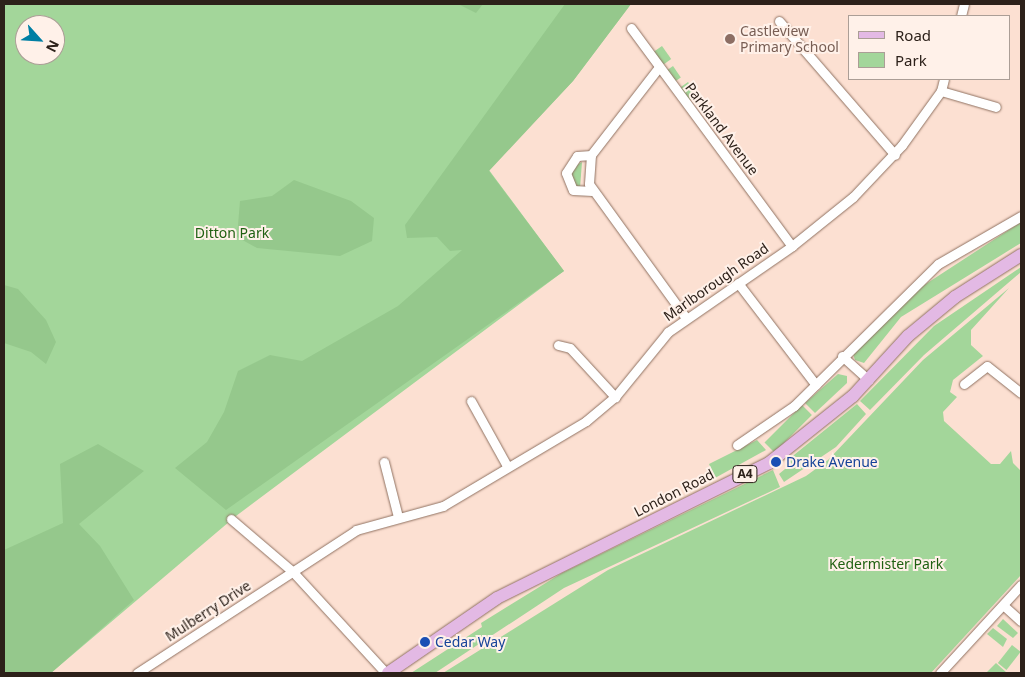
<!DOCTYPE html>
<html>
<head>
<meta charset="utf-8">
<style>
  body { margin:0 }
  #map { position:relative; width:1025px; height:677px; overflow:hidden; background:#fce0d2; font-family:"Noto Sans",sans-serif }
  div>[style] { position:absolute }
  [style*='--x'] { left:calc(var(--x)*1px); top:calc(var(--y)*1px); width:calc(var(--w)*1px); rotate:calc(var(--a)*1deg) }
  .green>* { inset:0; background:#a3d69a; transform-origin:0 0 }
  .forest>* { inset:0; background:#95c88c }
  .roads { filter:drop-shadow(0 0 1px #907262) drop-shadow(0 0 1px #907262) }
  .minor>* { height:9px; margin:-4.5px; padding:0 4.5px; transform-origin:4.5px; border-radius:4.5px; background:#fff }
  .primary>* { height:12px; margin:-6px; padding:0 6px; transform-origin:6px; border-radius:6px; background:#e3b9e4 }
  .dots>* { width:14px; height:14px; translate:-50% -50%; box-sizing:border-box; border:2px solid #fff1e9; border-radius:50% }
  span { translate:-50% -50%; white-space:nowrap; text-align:center; line-height:1.15; -webkit-text-stroke:4px #fff1e9; paint-order:stroke }
  .shield-label span { padding:1px 4px; background:#fff1e9; border:1px solid; border-radius:4px; -webkit-text-stroke-width:0 }
  .shield-label { font-size:12px; color:#2d211a; font-weight:700 }
  .education-label { font-size:14px; color:#785e54 }
  .left { translate:0 -50%; text-align:left }
  .street-label { font-size:14px; color:#2d211a }
  .park-label { font-size:14px; color:#206112 }
  .transit-label { font-size:14px; color:#164399 }
  .frame { position:absolute; inset:0; border:5px solid #2d211a; pointer-events:none }
  .legend { position:absolute; left:848px; top:15px; width:162px; height:65px; box-sizing:border-box; background:#fff1e9; border:1px solid #ab9e96; margin:0; padding:6px 9px; list-style:none; font-size:15px; color:#2d211a }
  .legend li { display:flex; align-items:center; gap:10px; height:25px }
  .legend b { width:25px; border:1px solid #ab9e96 }
  .north { position:absolute; left:15px; top:15px; width:50px; height:50px; box-sizing:border-box; background:#fff1e9; border:1px solid #ab9e96; border-radius:50%; rotate:116deg; font-size:14px; font-weight:700; line-height:20px; text-align:center; color:#2d211a }
  .north::after { content:''; display:block; margin:auto; width:18px; height:22px; background:#007fa4; clip-path:polygon(50% 0,100% 100%,50% 72%,0 100%) }
</style>
</head>
<body>
<div id="map">
  <div class="green">
    <i style="clip-path:polygon(evenodd,4px 4px,631px 4px,573px 81px,489px 170px,564px 271px,236px 516px,51px 673px,4px 673px,4px 4px,25px 25px,55px 25px,55px 55px,25px 55px,25px 25px)"></i>
    <i style="left:662px;top:46px;width:16px;height:11px;rotate:55deg"></i>
    <i style="left:673px;top:66px;width:14px;height:7px;rotate:56deg"></i>
    <i style="left:688px;top:82px;width:16px;height:11px;rotate:55deg"></i>
    <i style="clip-path:polygon(582px 162px,580px 188px,570px 183px,569px 169px)"></i>
    <i style="clip-path:polygon(1021px 222px,1021px 243px,901px 317px,864px 363px,855px 360px,853px 354px,912px 293px)"></i>
    <i style="clip-path:polygon(1021px 267px,1021px 272px,924px 355px,870px 410px,860px 401px,934px 326px)"></i>
    <i style="clip-path:polygon(1009px 288px,971px 330px,971px 345px,983px 356px,953px 380px,950px 392px,957px 397px,943px 412px,944px 421px,991px 464px,1000px 464px,1011px 451px,1013px 463px,1021px 471px,1021px 575px,931px 673px,443px 673px,608px 570px,806px 476px,828px 460px,923px 360px)"></i>
    <i style="clip-path:polygon(838px 374px,847px 376px,847px 383px,815px 413px,805px 403px)"></i>
    <i style="clip-path:polygon(857px 404px,866px 414px,836px 447px,784px 482px,779px 474px,791px 464px,789px 459px)"></i>
    <i style="left:802px;top:405px;width:14px;height:53px;rotate:45deg"></i>
    <i style="clip-path:polygon(757px 440px,766px 450px,715px 478px,709px 464px)"></i>
    <i style="clip-path:polygon(773px 470px,780px 487px,564px 588px,435px 673px,411px 673px,482px 627px,481px 623px,562px 573px)"></i>
    <i style="clip-path:polygon(1003px 619px,1018px 633px,1013px 638px,997px 626px)"></i>
    <i style="clip-path:polygon(993px 628px,1007px 639px,1003px 647px,987px 634px)"></i>
    <i style="left:1012px;top:645px;width:11px;height:23px;rotate:38deg"></i>
    <i style="clip-path:polygon(996px 663px,1007px 673px,986px 673px)"></i>
  </div>
  <div class="forest">
    <i style="clip-path:polygon(458px 4px,483px 4px,476px 13px)"></i>
    <i style="clip-path:polygon(565px 4px,631px 4px,573px 81px,489px 171px,564px 271px,226px 510px,175px 468px,207px 442px,224px 412px,238px 371px,270px 355px,302px 361px,398px 306px,462px 250px,450px 251px,437px 237px,407px 238px,405px 225px)"></i>
    <i style="clip-path:polygon(294px 180px,351px 201px,374px 218px,372px 241px,340px 256px,257px 248px,237px 237px,240px 201px,272px 196px)"></i>
    <i style="clip-path:polygon(4px 285px,18px 289px,46px 320px,56px 342px,46px 364px,31px 352px,4px 343px)"></i>
    <i style="clip-path:polygon(98px 444px,144px 471px,79px 524px,100px 546px,134px 600px,51px 673px,4px 673px,4px 550px,63px 523px,60px 464px)"></i>
  </div>
  <div class="roads">
    <div class="minor">
      <i style="--x:961;--y:16;--w:12;--a:-76"></i>
      <i style="--x:779;--y:21;--w:177;--a:49.1"></i>
      <i style="--x:631;--y:28;--w:271;--a:53.6"></i>
      <i style="--x:659;--y:67;--w:111;--a:127.7"></i>
      <i style="--x:591;--y:155;--w:29;--a:94"></i>
      <i style="--x:589;--y:184;--w:165;--a:54.1"></i>
      <i style="--x:941;--y:91;--w:57;--a:16.2"></i>
      <i style="--x:591;--y:155;--w:14;--a:176"></i>
      <i style="--x:577;--y:156;--w:20;--a:123"></i>
      <i style="--x:566;--y:173;--w:18;--a:68"></i>
      <i style="--x:573;--y:190;--w:19;--a:3"></i>
      <i style="--x:738;--y:283;--w:128;--a:52.6"></i>
      <i style="--x:558;--y:345;--w:12;--a:14"></i>
      <i style="--x:570;--y:348;--w:67;--a:47.4"></i>
      <i style="--x:842;--y:356;--w:36;--a:42"></i>
      <i style="--x:964;--y:384;--w:29;--a:-38"></i>
      <i style="--x:987;--y:366;--w:43;--a:38.5"></i>
      <i style="--x:471;--y:401;--w:74;--a:61"></i>
      <i style="--x:737;--y:445;--w:69;--a:-34.4"></i>
      <i style="--x:794;--y:406;--w:202;--a:-44.6"></i>
      <i style="--x:938;--y:264;--w:96;--a:-30"></i>
      <i style="--x:384;--y:462;--w:57;--a:75.7"></i>
      <i style="--x:231;--y:519;--w:82;--a:40.5"></i>
      <i style="--x:293;--y:572;--w:137;--a:47.4"></i>
      <i style="--x:1003;--y:605;--w:24;--a:42"></i>
      <i style="--x:137;--y:673;--w:262;--a:-33.1"></i>
      <i style="--x:356;--y:530;--w:90;--a:-15.4"></i>
      <i style="--x:443;--y:506;--w:166;--a:-30.7"></i>
      <i style="--x:586;--y:421;--w:38;--a:-40"></i>
      <i style="--x:615;--y:397;--w:84;--a:-50.8"></i>
      <i style="--x:668;--y:332;--w:151;--a:-34.7"></i>
      <i style="--x:792;--y:246;--w:78;--a:-38.8"></i>
      <i style="--x:853;--y:197;--w:71;--a:-46.7"></i>
      <i style="--x:902;--y:145;--w:67;--a:-54.2"></i>
      <i style="--x:941;--y:91;--w:12;--a:-76"></i>
      <i style="--x:940;--y:673;--w:120;--a:-47.4"></i>
    </div>
    <div class="primary">
      <i style="--x:388;--y:673;--w:132;--a:-34.5"></i>
      <i style="--x:497;--y:598;--w:304;--a:-26.4"></i>
      <i style="--x:769;--y:463;--w:107;--a:-38.6"></i>
      <i style="--x:853;--y:396;--w:81;--a:-47.5"></i>
      <i style="--x:908;--y:336;--w:61;--a:-39.7"></i>
      <i style="--x:955;--y:297;--w:78;--a:-32.5"></i>
    </div>
  </div>
  <div class="dots">
    <i style="left:730px;top:39px;background:#8d6e63"></i>
    <i style="left:776px;top:462px;background:#1a4fb4"></i>
    <i style="left:425px;top:642px;background:#1a4fb4"></i>
  </div>
  <div class="shield-label">
    <span style="left:745px;top:474px">A4</span>
  </div>
  <div class="education-label">
    <span class="left" style="left:740px;top:39px">Castleview<br>Primary School</span>
  </div>
  <div class="street-label">
    <span style="left:722px;top:129px;rotate:53deg">Parkland Avenue</span>
    <span style="left:716px;top:282px;rotate:-35deg">Marlborough Road</span>
    <span style="left:674px;top:493px;rotate:-27deg">London Road</span>
    <span style="left:208px;top:611px;rotate:-33deg">Mulberry Drive</span>
  </div>
  <div class="park-label">
    <span style="left:232px;top:233px">Ditton Park</span>
    <span style="left:886px;top:564px">Kedermister Park</span>
  </div>
  <div class="transit-label">
    <span class="left" style="left:786px;top:462px">Drake Avenue</span>
    <span class="left" style="left:435px;top:642px">Cedar Way</span>
  </div>
  <div class="frame"></div>
  <ul class="legend">
  <li><b style="height:6px;background:#e3b9e4"></b>Road</li>
  <li><b style="height:14px;background:#a3d69a"></b>Park</li>
  </ul>
  <div class="north">N</div>
</div>
</body>
</html>
